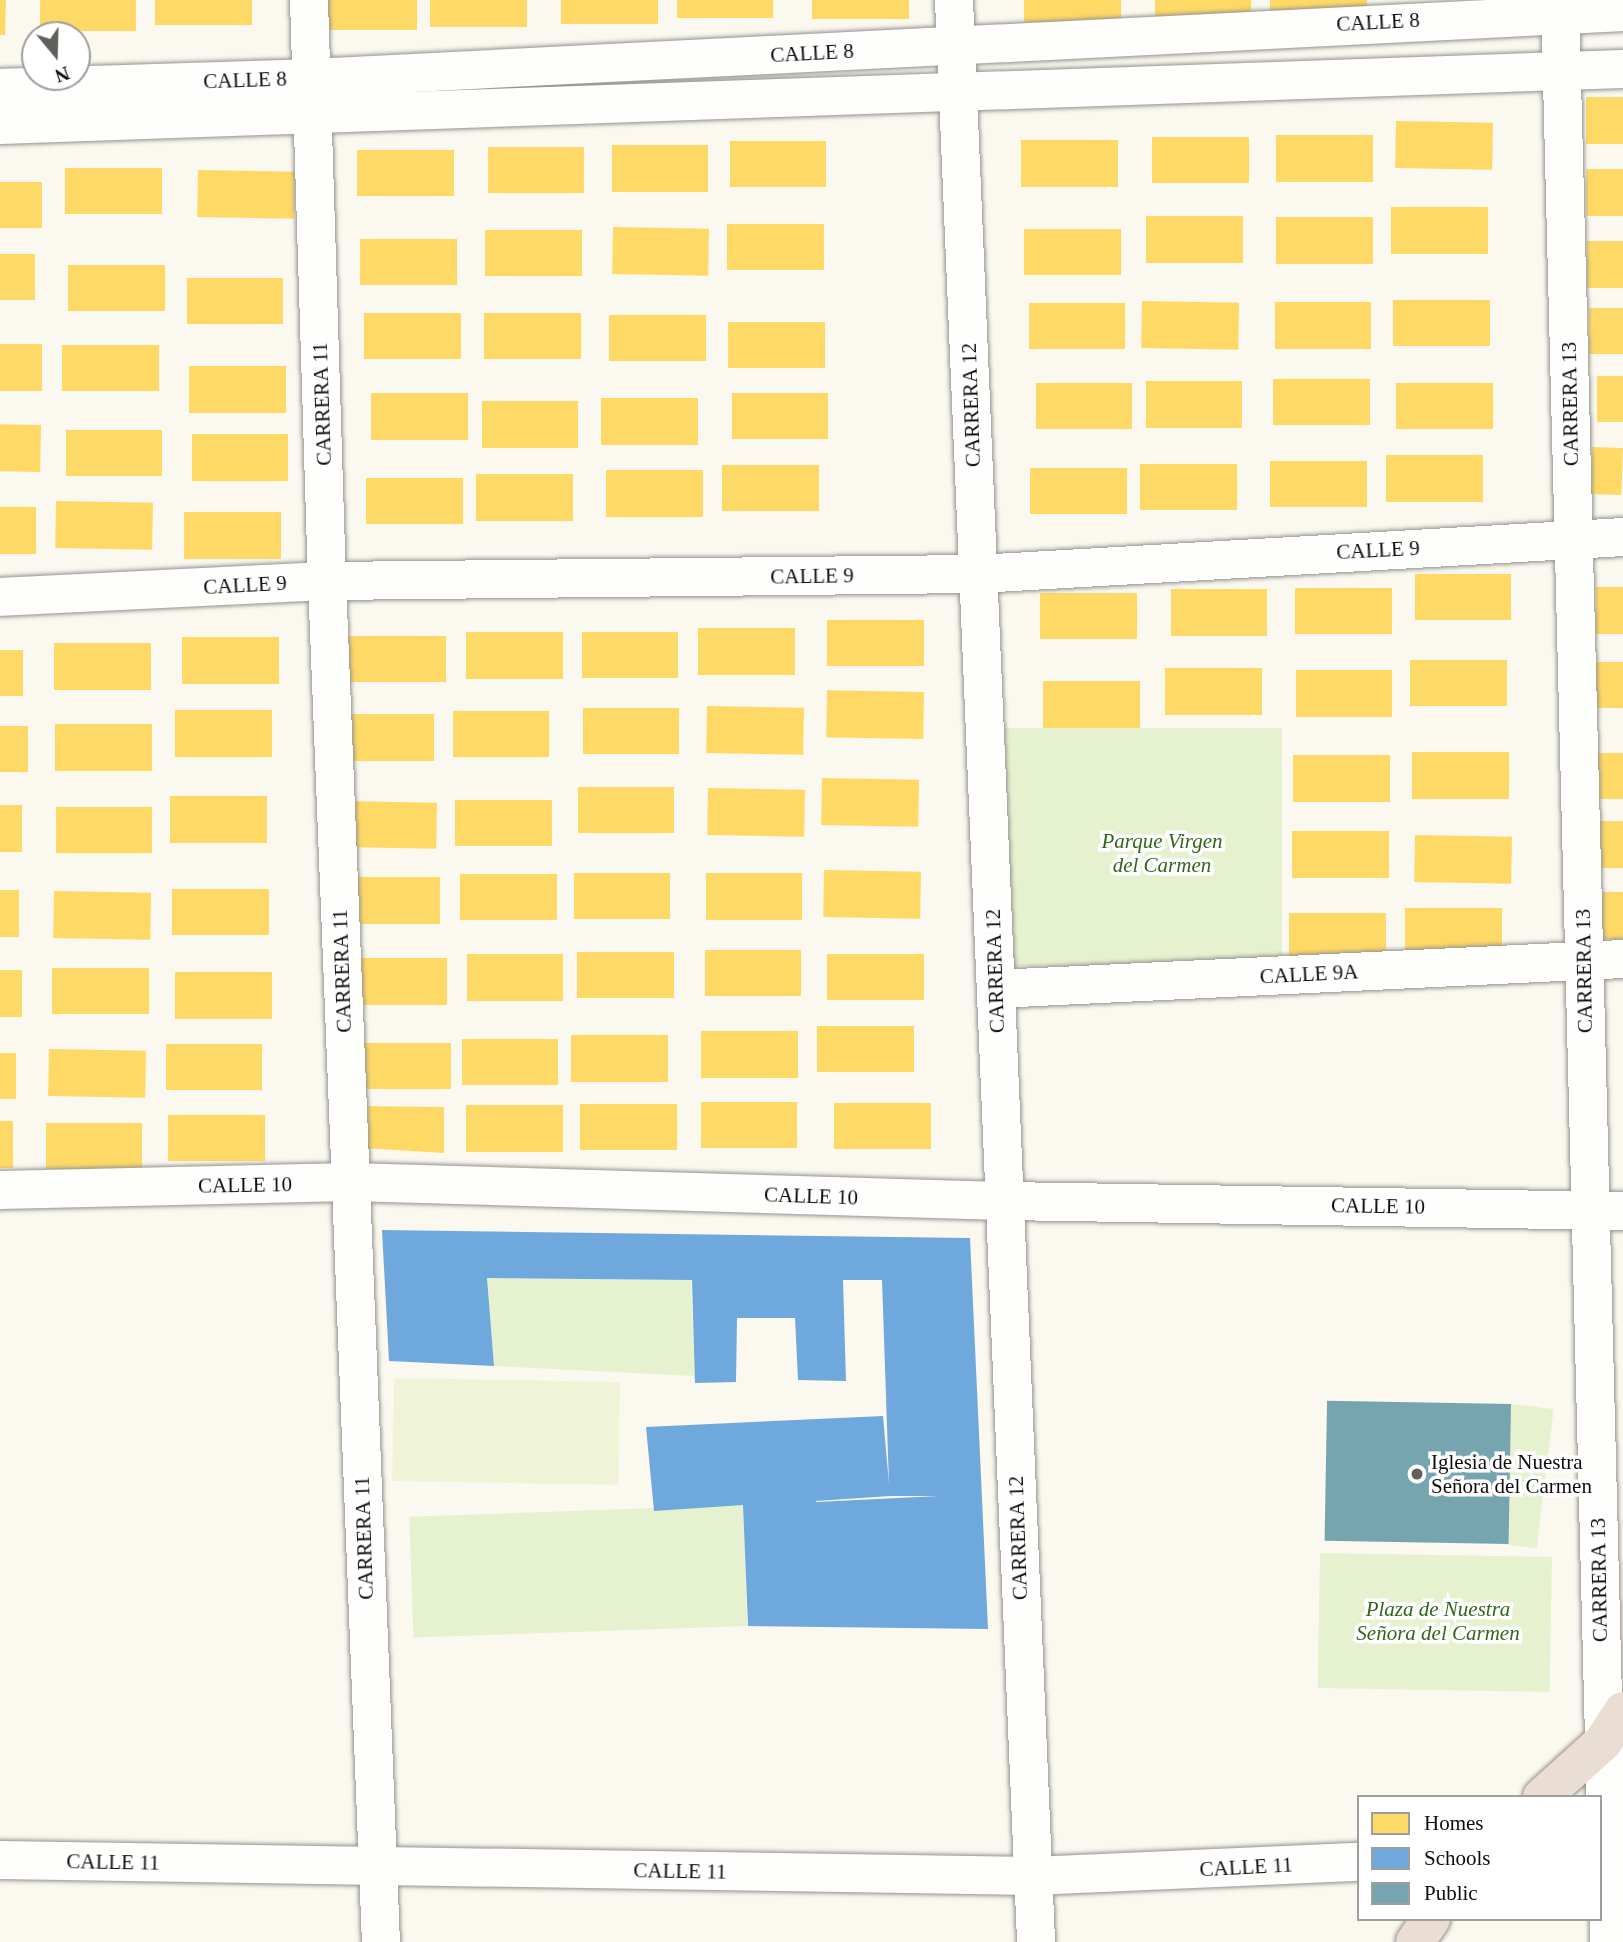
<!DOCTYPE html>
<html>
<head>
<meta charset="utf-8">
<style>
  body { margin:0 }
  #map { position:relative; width:1623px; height:1942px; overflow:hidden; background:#fbf8f0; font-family:Georgia,serif }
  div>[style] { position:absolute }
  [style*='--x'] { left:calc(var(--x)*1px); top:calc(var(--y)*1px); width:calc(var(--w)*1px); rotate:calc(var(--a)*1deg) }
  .green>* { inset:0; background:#e6f1d0; transform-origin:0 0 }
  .pitch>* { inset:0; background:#eff4d9; transform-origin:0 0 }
  .homes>* { inset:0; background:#ffd966; transform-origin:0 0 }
  .schools>* { inset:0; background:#6fa8dc }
  .public>* { inset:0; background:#76a5af; transform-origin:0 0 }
  .roads { filter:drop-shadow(0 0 2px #94938f) drop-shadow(0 0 2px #94938f) }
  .minor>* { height:38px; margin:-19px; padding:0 19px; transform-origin:19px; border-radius:19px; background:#fefefd }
  .highway>* { height:38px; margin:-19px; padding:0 19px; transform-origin:19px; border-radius:19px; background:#eaddd4 }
  .dots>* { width:19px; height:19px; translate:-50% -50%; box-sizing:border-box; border:4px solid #fff; border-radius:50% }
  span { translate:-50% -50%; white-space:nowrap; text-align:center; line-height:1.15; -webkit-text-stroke:7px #fff; paint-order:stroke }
  .street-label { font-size:21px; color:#0d0d0d }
  .park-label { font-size:21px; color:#30671b; font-style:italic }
  .poi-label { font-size:21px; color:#0d0d0d }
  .left { translate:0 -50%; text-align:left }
  .legend { position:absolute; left:1357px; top:1795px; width:245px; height:126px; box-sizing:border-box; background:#fff; border:2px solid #9e9e9e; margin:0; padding:9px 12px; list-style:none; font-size:21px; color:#0d0d0d }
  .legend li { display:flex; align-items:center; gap:14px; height:35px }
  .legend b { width:35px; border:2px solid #9e9e9e }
  .north { position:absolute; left:21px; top:21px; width:70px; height:70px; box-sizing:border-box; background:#fff; border:2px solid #9e9e9e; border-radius:50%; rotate:161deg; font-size:19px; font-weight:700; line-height:28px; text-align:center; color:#0d0d0d }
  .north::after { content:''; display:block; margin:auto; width:24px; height:32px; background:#605f5c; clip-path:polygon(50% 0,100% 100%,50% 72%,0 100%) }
</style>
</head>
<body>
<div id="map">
  <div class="green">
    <i style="left:1282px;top:728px;width:238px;height:283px;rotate:90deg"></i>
    <i style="clip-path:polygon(487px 1278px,691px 1280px,695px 1376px,494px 1366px)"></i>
    <i style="left:1511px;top:1404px;width:43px;height:140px;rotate:7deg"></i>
    <i style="left:743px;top:1505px;width:121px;height:334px;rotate:88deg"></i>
    <i style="left:1320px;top:1553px;width:232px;height:135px;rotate:1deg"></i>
  </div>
  <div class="pitch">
    <i style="left:394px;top:1378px;width:226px;height:103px;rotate:1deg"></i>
  </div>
  <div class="homes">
    <i style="clip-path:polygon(0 0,6px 0,5px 35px,0 35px)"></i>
    <i style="left:40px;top:0;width:96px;height:31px"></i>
    <i style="left:155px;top:0;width:97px;height:25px"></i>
    <i style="left:321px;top:0;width:96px;height:30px"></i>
    <i style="left:430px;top:0;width:97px;height:27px"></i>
    <i style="left:561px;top:0;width:97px;height:24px"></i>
    <i style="left:677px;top:0;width:96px;height:18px"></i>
    <i style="left:812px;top:0;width:97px;height:19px"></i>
    <i style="left:1024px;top:0;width:97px;height:22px"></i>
    <i style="left:1155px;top:0;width:96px;height:18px"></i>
    <i style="left:1270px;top:0;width:97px;height:13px"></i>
    <i style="left:1586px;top:97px;width:37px;height:47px"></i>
    <i style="left:1396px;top:121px;width:97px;height:47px;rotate:1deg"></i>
    <i style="left:1276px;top:135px;width:97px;height:47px"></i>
    <i style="left:1152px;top:137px;width:97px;height:46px"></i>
    <i style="left:1021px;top:140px;width:97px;height:47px"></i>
    <i style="left:730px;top:141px;width:96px;height:46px"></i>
    <i style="left:612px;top:145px;width:96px;height:47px"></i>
    <i style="left:488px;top:147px;width:96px;height:46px"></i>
    <i style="left:357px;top:150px;width:97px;height:46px"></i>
    <i style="left:65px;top:168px;width:97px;height:46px"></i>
    <i style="left:1586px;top:169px;width:37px;height:47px"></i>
    <i style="left:198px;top:170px;width:97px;height:47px;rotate:1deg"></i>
    <i style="left:0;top:182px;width:42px;height:46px"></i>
    <i style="left:1391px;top:207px;width:97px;height:47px"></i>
    <i style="left:1146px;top:216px;width:97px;height:47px"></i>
    <i style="left:1373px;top:217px;width:47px;height:97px;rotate:90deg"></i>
    <i style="left:727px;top:224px;width:97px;height:46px"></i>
    <i style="left:613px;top:227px;width:96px;height:47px;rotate:1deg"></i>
    <i style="left:1024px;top:229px;width:97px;height:46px"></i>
    <i style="left:485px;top:230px;width:97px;height:46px"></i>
    <i style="left:360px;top:239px;width:97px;height:46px"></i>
    <i style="left:1587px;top:241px;width:36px;height:47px"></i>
    <i style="left:0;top:254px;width:35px;height:46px"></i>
    <i style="left:68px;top:265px;width:97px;height:46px"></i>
    <i style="left:187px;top:278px;width:96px;height:46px"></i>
    <i style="left:1393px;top:300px;width:97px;height:46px"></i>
    <i style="left:1142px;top:301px;width:97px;height:47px;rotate:1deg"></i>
    <i style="left:1371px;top:302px;width:47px;height:96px;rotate:90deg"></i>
    <i style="left:1029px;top:303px;width:96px;height:46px"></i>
    <i style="left:1589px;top:308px;width:34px;height:46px"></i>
    <i style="left:364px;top:313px;width:97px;height:46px"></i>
    <i style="left:484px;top:313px;width:97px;height:46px"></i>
    <i style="left:609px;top:315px;width:97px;height:46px"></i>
    <i style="left:728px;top:322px;width:97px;height:46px"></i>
    <i style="left:0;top:344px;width:42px;height:47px"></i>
    <i style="left:62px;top:345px;width:97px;height:46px"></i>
    <i style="left:189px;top:366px;width:97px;height:47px"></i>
    <i style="left:1597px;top:376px;width:26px;height:46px"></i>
    <i style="left:1273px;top:379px;width:97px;height:46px"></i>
    <i style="left:1146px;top:381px;width:96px;height:47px"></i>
    <i style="left:1036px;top:383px;width:96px;height:46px"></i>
    <i style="left:1396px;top:383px;width:97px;height:46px"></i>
    <i style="left:371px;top:393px;width:97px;height:47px"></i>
    <i style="left:732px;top:393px;width:96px;height:46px"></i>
    <i style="left:601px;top:398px;width:97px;height:47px"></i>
    <i style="left:578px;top:401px;width:47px;height:96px;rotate:90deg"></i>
    <i style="left:41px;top:425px;width:47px;height:41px;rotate:91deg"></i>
    <i style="left:66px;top:430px;width:96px;height:46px"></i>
    <i style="left:192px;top:434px;width:96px;height:47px"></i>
    <i style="left:1592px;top:447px;width:31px;height:47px;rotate:2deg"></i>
    <i style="left:1386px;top:455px;width:97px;height:47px"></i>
    <i style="left:1270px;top:461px;width:97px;height:46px"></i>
    <i style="left:1140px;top:464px;width:97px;height:46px"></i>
    <i style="left:722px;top:465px;width:97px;height:46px"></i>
    <i style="left:1030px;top:468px;width:97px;height:46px"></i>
    <i style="left:606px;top:470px;width:97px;height:47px"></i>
    <i style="left:476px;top:474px;width:97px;height:47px"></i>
    <i style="left:366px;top:478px;width:97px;height:46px"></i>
    <i style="left:56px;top:501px;width:97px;height:47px;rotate:1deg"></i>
    <i style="left:0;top:507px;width:36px;height:47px"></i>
    <i style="left:184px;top:512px;width:97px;height:47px"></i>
    <i style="left:1415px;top:574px;width:96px;height:46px"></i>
    <i style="left:1596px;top:587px;width:27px;height:47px"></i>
    <i style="left:1295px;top:588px;width:97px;height:46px"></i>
    <i style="left:1171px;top:589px;width:96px;height:47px"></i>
    <i style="left:1040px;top:593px;width:97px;height:46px"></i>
    <i style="left:827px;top:620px;width:97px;height:46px"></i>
    <i style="left:698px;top:628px;width:97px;height:47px"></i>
    <i style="left:466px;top:632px;width:97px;height:47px"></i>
    <i style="left:582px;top:632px;width:96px;height:46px"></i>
    <i style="left:349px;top:636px;width:97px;height:46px"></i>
    <i style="left:182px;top:637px;width:97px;height:47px"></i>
    <i style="left:151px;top:643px;width:47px;height:97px;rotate:90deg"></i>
    <i style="left:0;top:650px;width:23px;height:46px"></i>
    <i style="left:1410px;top:660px;width:97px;height:46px"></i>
    <i style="left:1591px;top:662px;width:32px;height:46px"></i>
    <i style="left:1262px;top:668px;width:47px;height:97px;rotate:90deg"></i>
    <i style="left:1296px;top:670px;width:96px;height:47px"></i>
    <i style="left:1043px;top:681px;width:97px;height:47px"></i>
    <i style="left:924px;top:692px;width:47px;height:97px;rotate:91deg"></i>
    <i style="left:707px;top:706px;width:97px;height:47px;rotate:1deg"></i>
    <i style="left:583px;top:708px;width:96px;height:46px"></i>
    <i style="left:175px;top:710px;width:97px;height:47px"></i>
    <i style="left:453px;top:711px;width:96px;height:46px"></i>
    <i style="left:434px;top:714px;width:47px;height:97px;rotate:90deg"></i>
    <i style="left:55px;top:724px;width:97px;height:47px"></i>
    <i style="left:0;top:726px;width:28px;height:46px"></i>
    <i style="left:1412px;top:752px;width:97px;height:47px"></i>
    <i style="left:1591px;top:753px;width:32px;height:46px"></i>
    <i style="left:1293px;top:755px;width:97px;height:47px"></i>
    <i style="left:822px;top:778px;width:97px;height:47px;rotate:1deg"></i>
    <i style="left:578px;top:787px;width:96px;height:46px"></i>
    <i style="left:708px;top:788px;width:97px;height:47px;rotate:1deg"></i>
    <i style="left:267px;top:796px;width:47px;height:97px;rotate:90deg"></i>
    <i style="left:455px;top:800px;width:97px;height:46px"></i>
    <i style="left:340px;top:801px;width:97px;height:46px;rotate:1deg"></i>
    <i style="left:0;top:805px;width:22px;height:47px"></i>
    <i style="left:56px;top:807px;width:96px;height:46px"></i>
    <i style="left:1595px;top:821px;width:28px;height:47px"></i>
    <i style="left:1292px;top:831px;width:97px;height:47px"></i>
    <i style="left:1415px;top:835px;width:97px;height:47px;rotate:1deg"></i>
    <i style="left:824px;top:870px;width:97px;height:47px;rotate:1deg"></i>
    <i style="left:574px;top:873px;width:96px;height:46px"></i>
    <i style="left:706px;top:873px;width:96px;height:47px"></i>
    <i style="left:460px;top:874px;width:97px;height:46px"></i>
    <i style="left:440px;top:877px;width:47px;height:97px;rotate:90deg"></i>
    <i style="left:172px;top:889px;width:97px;height:46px"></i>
    <i style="left:0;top:890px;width:19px;height:47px"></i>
    <i style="left:54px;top:891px;width:97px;height:47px;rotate:1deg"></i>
    <i style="left:1590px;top:892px;width:33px;height:47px"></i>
    <i style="left:1405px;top:908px;width:97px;height:46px"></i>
    <i style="left:1289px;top:913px;width:97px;height:47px"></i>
    <i style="left:705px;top:950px;width:96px;height:46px"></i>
    <i style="left:577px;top:952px;width:97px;height:46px"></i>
    <i style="left:467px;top:954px;width:96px;height:47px"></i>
    <i style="left:827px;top:954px;width:97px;height:46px"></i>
    <i style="left:350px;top:958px;width:97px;height:47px"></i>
    <i style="left:52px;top:968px;width:97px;height:46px"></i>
    <i style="left:0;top:970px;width:22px;height:47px"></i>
    <i style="left:175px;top:972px;width:97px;height:47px"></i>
    <i style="left:817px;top:1026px;width:97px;height:46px"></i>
    <i style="left:798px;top:1031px;width:47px;height:97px;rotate:90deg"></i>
    <i style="left:571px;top:1035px;width:97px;height:47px"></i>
    <i style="left:462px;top:1039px;width:96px;height:46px"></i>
    <i style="left:355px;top:1043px;width:96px;height:46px"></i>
    <i style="left:166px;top:1044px;width:96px;height:46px"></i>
    <i style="left:49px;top:1049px;width:97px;height:47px;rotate:1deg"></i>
    <i style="left:0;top:1053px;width:16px;height:46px"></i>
    <i style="left:701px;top:1102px;width:96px;height:46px"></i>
    <i style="left:834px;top:1103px;width:97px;height:46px"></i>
    <i style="left:580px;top:1104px;width:97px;height:46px"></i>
    <i style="left:466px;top:1105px;width:97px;height:47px"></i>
    <i style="clip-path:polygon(356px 1106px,444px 1107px,444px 1153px,362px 1148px)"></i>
    <i style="left:168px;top:1115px;width:97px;height:46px"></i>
    <i style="left:0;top:1121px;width:13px;height:47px"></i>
    <i style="left:46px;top:1123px;width:96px;height:46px"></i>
  </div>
  <div class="schools">
    <i style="clip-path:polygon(evenodd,382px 1230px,970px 1238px,988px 1629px,748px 1626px,743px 1505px,654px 1511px,646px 1427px,883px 1416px,889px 1484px,882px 1280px,843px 1280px,846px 1381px,798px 1380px,795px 1318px,737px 1318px,736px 1382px,695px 1383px,692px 1280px,487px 1278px,494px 1366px,389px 1361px,382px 1230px,890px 1496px,939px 1496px,816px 1502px,816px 1501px,890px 1496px)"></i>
  </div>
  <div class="public">
    <i style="left:1511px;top:1404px;width:140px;height:184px;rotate:91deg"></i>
  </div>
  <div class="roads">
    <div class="minor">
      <i style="--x:309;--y:0;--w:581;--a:88.23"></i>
      <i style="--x:327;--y:581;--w:1362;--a:87.73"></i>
      <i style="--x:954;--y:0;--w:1944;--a:87.58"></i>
      <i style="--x:1560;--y:0;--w:1943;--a:88.55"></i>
      <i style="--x:0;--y:88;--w:313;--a:-1.8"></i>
      <i style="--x:313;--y:78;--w:1312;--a:-2.88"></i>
      <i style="--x:0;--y:125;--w:1624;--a:-1.98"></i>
      <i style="--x:0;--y:597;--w:327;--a:-2.8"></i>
      <i style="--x:327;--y:581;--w:651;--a:-0.62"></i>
      <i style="--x:978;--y:574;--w:646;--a:-3.28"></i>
      <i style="--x:996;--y:989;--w:628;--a:-2.74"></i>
      <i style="--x:0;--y:1190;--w:350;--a:-1.3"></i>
      <i style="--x:350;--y:1182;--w:654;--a:1.66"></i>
      <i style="--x:1004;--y:1201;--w:619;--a:0.93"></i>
      <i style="--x:0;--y:1860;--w:1033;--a:0.89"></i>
      <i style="--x:1033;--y:1876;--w:326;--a:-2.5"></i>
    </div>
    <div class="highway">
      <i style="--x:1542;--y:1797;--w:82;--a:-42"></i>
      <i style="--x:1603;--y:1742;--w:37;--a:-57"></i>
      <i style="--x:1415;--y:1942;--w:28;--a:-55"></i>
    </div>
  </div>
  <div class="dots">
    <i style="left:1417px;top:1474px;background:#605f5c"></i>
  </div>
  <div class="street-label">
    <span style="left:1378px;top:22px;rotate:-3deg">CALLE 8</span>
    <span style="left:812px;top:53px;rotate:-3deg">CALLE 8</span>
    <span style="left:245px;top:80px;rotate:-2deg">CALLE 8</span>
    <span style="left:322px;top:404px;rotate:-92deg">CARRERA 11</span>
    <span style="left:1570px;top:404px;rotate:-91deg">CARRERA 13</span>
    <span style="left:971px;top:405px;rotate:-92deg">CARRERA 12</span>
    <span style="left:1378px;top:550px;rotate:-3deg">CALLE 9</span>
    <span style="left:812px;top:576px;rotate:-1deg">CALLE 9</span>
    <span style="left:245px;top:585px;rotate:-3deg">CALLE 9</span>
    <span style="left:342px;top:971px;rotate:-92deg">CARRERA 11</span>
    <span style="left:995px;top:971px;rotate:-92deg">CARRERA 12</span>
    <span style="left:1584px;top:971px;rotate:-91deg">CARRERA 13</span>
    <span style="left:1309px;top:974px;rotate:-3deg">CALLE 9A</span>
    <span style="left:245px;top:1185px;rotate:-1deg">CALLE 10</span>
    <span style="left:811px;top:1196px;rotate:2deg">CALLE 10</span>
    <span style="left:1378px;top:1206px;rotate:1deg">CALLE 10</span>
    <span style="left:364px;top:1538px;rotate:-92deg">CARRERA 11</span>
    <span style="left:1018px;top:1538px;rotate:-92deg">CARRERA 12</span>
    <span style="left:1599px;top:1580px;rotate:-91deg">CARRERA 13</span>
    <span style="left:113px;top:1862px;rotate:1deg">CALLE 11</span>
    <span style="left:1246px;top:1867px;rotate:-3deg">CALLE 11</span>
    <span style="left:680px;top:1871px;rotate:1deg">CALLE 11</span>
  </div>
  <div class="park-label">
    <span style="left:1162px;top:853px">Parque Virgen<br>del Carmen</span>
    <span style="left:1438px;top:1621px">Plaza de Nuestra<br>Señora del Carmen</span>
  </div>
  <div class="poi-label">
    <span class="left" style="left:1431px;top:1474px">Iglesia de Nuestra<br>Señora del Carmen</span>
  </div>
  <ul class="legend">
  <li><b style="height:19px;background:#ffd966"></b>Homes</li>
  <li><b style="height:19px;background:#6fa8dc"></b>Schools</li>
  <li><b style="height:19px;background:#76a5af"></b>Public</li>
  </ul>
  <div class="north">N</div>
</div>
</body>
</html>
